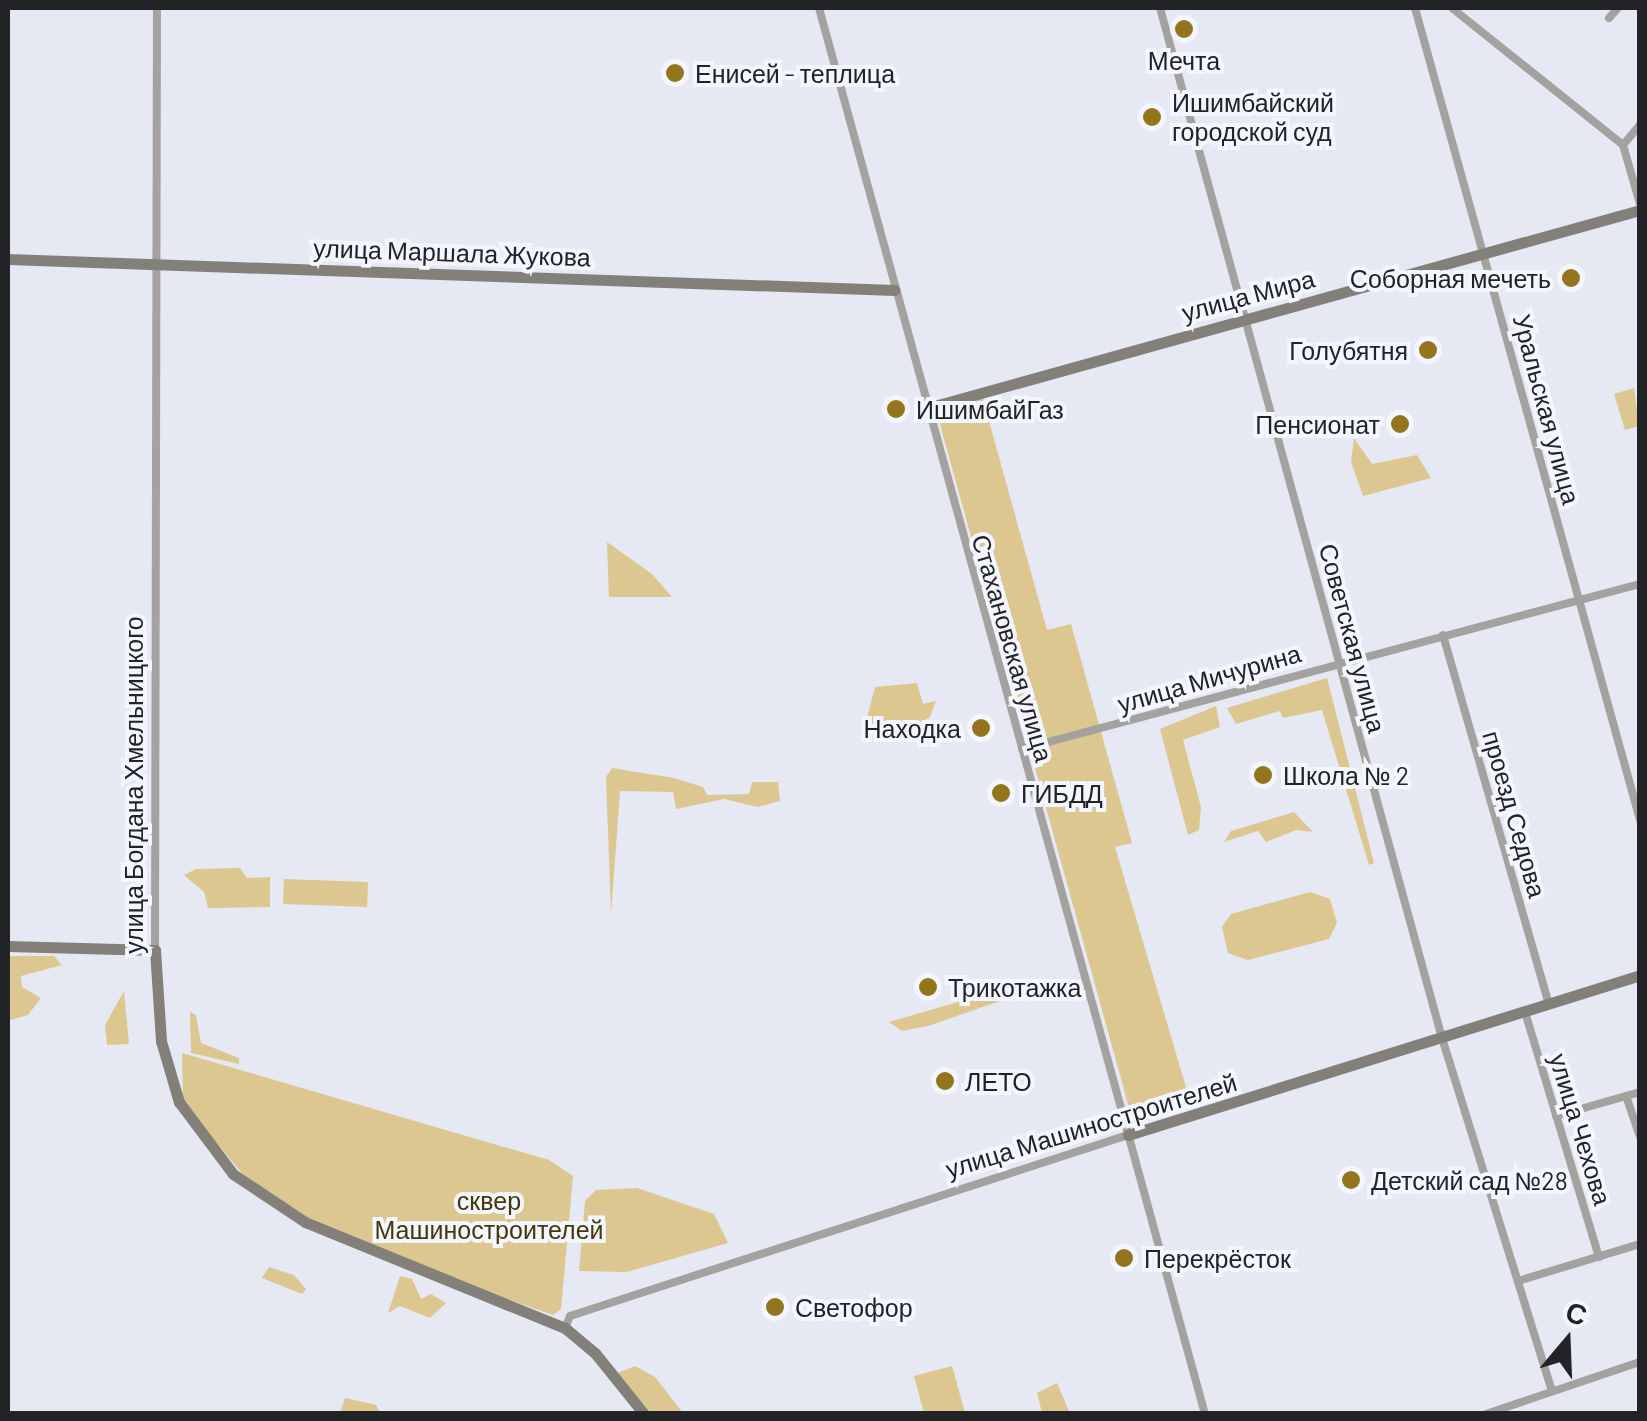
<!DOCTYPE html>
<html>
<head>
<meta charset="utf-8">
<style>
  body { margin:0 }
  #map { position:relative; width:1647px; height:1421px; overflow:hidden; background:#e6e9f3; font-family:Barlow,sans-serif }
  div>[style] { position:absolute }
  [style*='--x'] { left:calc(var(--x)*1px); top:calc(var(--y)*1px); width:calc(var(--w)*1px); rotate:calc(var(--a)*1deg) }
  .green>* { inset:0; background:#dcc790; transform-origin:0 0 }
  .street>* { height:8px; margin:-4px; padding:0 4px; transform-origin:4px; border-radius:4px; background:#a4a29e }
  .secondary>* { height:11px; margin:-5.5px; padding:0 5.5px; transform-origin:5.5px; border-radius:5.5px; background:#83807a }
  .dots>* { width:28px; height:28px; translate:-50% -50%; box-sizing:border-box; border:5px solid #f4f6fe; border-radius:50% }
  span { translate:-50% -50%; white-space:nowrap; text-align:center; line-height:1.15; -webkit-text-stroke:8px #f4f6fe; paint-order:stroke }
  .poi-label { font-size:25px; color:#222326 }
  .left { translate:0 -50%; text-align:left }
  .right { translate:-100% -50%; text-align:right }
  .street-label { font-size:25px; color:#222326 }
  .park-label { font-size:25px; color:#463707 }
  .frame { position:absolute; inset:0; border:10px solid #222326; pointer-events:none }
  .north { position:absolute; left:1517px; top:1291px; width:100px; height:100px; -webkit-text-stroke:8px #f4f6fe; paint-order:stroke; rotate:19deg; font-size:28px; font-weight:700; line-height:40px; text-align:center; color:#222326 }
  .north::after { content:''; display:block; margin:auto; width:35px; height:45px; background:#222326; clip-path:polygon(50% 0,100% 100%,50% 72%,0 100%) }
</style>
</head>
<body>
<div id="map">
  <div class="green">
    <i style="clip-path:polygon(1634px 388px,1639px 426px,1625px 430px,1614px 394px)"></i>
    <i style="clip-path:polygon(982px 396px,1047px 630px,1071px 624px,1132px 843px,1115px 847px,1191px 1104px,1133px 1122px,936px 410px)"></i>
    <i style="clip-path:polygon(1354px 438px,1372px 464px,1417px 455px,1431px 478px,1363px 496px,1351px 462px)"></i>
    <i style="clip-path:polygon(607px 542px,652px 574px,672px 597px,609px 597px)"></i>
    <i style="clip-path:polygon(1327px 678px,1374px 863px,1369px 865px,1322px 710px,1283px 718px,1280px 711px,1236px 724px,1227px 708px)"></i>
    <i style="clip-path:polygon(917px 683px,923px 704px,936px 701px,930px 717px,902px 734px,877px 733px,867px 718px,875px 687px)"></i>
    <i style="clip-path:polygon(1216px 706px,1220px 727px,1183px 740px,1201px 807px,1199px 830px,1188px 835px,1160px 729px)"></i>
    <i style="clip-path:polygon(612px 768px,674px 778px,703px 787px,707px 795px,749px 794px,752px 782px,778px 782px,780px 801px,758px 807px,724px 799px,676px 809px,673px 792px,620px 791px,611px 914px,606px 777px)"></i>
    <i style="clip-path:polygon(1294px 812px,1313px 832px,1296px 830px,1266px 842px,1258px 831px,1224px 842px,1231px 831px)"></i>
    <i style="clip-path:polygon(240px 868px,247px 878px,270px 877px,270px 907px,208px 908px,204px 892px,184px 875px,196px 869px)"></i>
    <i style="left:284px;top:879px;width:84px;height:25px;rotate:2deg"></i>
    <i style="clip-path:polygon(1310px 892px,1330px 899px,1337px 923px,1329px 939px,1248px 960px,1228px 953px,1222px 927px,1231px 914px)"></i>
    <i style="clip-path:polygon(8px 956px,54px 956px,62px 965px,21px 976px,22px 987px,41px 998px,28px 1015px,10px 1020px)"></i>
    <i style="clip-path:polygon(1013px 986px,1026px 992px,928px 1026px,902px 1031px,889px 1022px)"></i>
    <i style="clip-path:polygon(124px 991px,129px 1044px,107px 1045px,105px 1025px)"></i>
    <i style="clip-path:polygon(190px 1012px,196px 1015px,201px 1043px,239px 1058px,239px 1064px,191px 1053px)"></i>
    <i style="clip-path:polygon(182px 1053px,549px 1160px,573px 1176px,561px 1309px,553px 1315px,490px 1293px,305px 1217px,251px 1184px,183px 1103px)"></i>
    <i style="clip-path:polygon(637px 1188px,714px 1214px,728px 1243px,627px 1272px,579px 1271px,585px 1201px,596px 1190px)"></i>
    <i style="clip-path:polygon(269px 1267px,294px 1275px,306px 1289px,302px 1294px,262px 1278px)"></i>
    <i style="clip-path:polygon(400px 1276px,412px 1279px,421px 1299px,431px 1294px,446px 1303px,430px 1318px,400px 1306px,388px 1313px)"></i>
    <i style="clip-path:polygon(635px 1366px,655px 1377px,683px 1413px,651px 1413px,618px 1373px)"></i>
    <i style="clip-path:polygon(952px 1366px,965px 1413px,924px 1413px,914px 1376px)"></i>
    <i style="clip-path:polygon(1057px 1383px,1070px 1413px,1042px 1413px,1037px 1393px)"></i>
    <i style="clip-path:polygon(345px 1398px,376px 1405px,380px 1413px,340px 1413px)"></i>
  </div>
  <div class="street">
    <i style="--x:819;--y:8;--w:1458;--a:74.65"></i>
    <i style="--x:1160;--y:8;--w:1068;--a:74.69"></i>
    <i style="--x:1442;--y:1038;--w:370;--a:72.7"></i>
    <i style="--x:1415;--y:8;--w:843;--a:74.51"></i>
    <i style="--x:1452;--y:8;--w:219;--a:38.7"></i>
    <i style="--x:1609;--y:18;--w:13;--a:-48"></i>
    <i style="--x:1623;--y:145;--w:61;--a:73.9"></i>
    <i style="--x:1623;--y:145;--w:26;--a:-50"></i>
    <i style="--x:1443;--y:635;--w:384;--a:74"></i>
    <i style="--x:1022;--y:749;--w:640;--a:-14.95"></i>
    <i style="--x:155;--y:950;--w:942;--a:-89.88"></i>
    <i style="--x:1525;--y:1012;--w:256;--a:73.2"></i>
    <i style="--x:1626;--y:1096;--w:43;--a:71.1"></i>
    <i style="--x:1556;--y:1116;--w:87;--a:-15.9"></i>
    <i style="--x:1518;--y:1281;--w:127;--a:-16.9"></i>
    <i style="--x:565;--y:1328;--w:13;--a:-67"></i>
    <i style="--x:570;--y:1316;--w:587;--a:-17.97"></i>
    <i style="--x:1486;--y:1414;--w:163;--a:-18.7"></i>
  </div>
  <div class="secondary">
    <i style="--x:8;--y:259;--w:887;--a:2"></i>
    <i style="--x:927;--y:408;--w:740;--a:-15.52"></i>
    <i style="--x:8;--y:946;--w:147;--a:1.6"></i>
    <i style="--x:155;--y:950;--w:91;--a:86.2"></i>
    <i style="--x:161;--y:1041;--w:64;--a:73.6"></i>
    <i style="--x:179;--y:1102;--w:90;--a:53.1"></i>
    <i style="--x:233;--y:1174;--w:87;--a:33.7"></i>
    <i style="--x:305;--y:1222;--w:281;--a:22.2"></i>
    <i style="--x:565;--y:1328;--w:39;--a:40"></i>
    <i style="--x:595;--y:1353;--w:78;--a:51.2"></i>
    <i style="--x:1128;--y:1135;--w:536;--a:-17.35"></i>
  </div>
  <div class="dots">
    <i style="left:1184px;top:29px;background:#92751c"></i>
    <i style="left:675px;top:73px;background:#92751c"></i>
    <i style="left:1152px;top:117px;background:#92751c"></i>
    <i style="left:1571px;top:278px;background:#92751c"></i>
    <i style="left:1428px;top:350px;background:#92751c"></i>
    <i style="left:896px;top:409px;background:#92751c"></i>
    <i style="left:1400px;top:424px;background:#92751c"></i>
    <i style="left:981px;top:728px;background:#92751c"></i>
    <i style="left:1263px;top:775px;background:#92751c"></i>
    <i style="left:1001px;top:793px;background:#92751c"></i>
    <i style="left:928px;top:987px;background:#92751c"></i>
    <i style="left:945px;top:1081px;background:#92751c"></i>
    <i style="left:1351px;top:1180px;background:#92751c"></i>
    <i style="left:1124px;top:1258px;background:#92751c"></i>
    <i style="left:775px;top:1307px;background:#92751c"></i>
  </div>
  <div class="poi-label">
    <span style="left:1184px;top:60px">Мечта</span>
    <span class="left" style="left:695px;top:73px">Енисей - теплица</span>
    <span class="left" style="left:1172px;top:117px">Ишимбайский<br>городской суд</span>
    <span class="right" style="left:1551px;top:278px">Соборная мечеть</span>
    <span class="right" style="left:1408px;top:350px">Голубятня</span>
    <span class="left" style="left:916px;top:409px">ИшимбайГаз</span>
    <span class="right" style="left:1380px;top:424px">Пенсионат</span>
    <span class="right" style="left:961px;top:728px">Находка</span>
    <span class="left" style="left:1283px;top:775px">Школа № 2</span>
    <span class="left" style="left:1021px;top:793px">ГИБДД</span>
    <span class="left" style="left:948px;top:987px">Трикотажка</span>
    <span class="left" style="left:965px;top:1081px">ЛЕТО</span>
    <span class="left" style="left:1371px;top:1180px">Детский сад №28</span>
    <span class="left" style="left:1144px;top:1258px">Перекрёсток</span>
    <span class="left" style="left:795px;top:1307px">Светофор</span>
  </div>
  <div class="street-label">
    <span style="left:452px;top:252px;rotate:2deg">улица Маршала Жукова</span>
    <span style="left:1248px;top:295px;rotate:-15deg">улица Мира</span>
    <span style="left:1547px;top:409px;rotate:75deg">Уральская улица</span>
    <span style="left:1353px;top:638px;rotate:75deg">Советская улица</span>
    <span style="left:1013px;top:648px;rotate:74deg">Стахановская улица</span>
    <span style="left:1209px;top:678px;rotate:-16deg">улица Мичурина</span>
    <span style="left:133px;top:785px;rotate:-90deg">улица Богдана Хмельницкого</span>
    <span style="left:1515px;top:814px;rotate:74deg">проезд Седова</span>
    <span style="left:1091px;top:1125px;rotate:-17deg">улица Машиностроителей</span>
    <span style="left:1581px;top:1129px;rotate:73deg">улица Чехова</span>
  </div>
  <div class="park-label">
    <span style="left:489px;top:1215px">сквер<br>Машиностроителей</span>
  </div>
  <div class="frame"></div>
  <div class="north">С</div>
</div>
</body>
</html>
